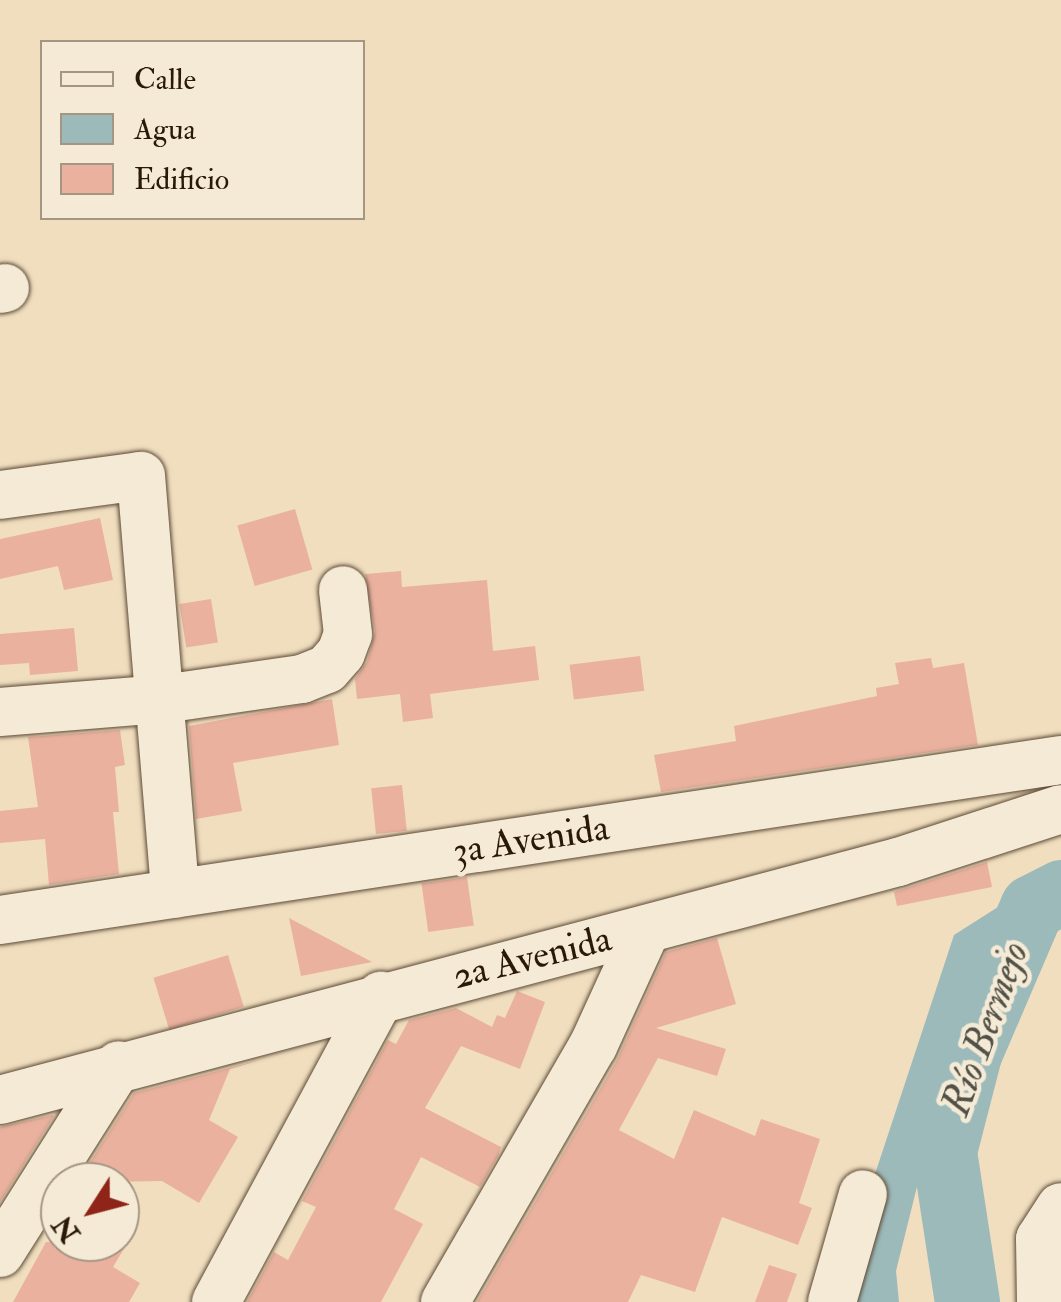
<!DOCTYPE html>
<html>
<head>
<meta charset="utf-8">
<style>
  body { margin:0 }
  #map { position:relative; width:1061px; height:1302px; overflow:hidden; background:#f0debf; font-family:"IM FELL Double Pica",serif }
  div>[style] { position:absolute }
  [style*='--x'] { left:calc(var(--x)*1px); top:calc(var(--y)*1px); width:calc(var(--w)*1px); rotate:calc(var(--a)*1deg) }
  .water>* { inset:0; background:#9dbabb }
  .river>* { height:65px; margin:-32.5px; padding:0 32.5px; transform-origin:32.5px; border-radius:32.5px; background:#9dbabb }
  .building>* { inset:0; background:#eab19f; transform-origin:0 0 }
  .roads { filter:drop-shadow(0 0 2px #5c4a36) drop-shadow(0 0 2px #5c4a36) }
  .minor>* { height:48px; margin:-24px; padding:0 24px; transform-origin:24px; border-radius:24px; background:#f5ead5 }
  span { translate:-50% -50%; white-space:nowrap; text-align:center; line-height:1.15; -webkit-text-stroke:9px #f5ead5; paint-order:stroke }
  .street-label { font-size:38px; color:#2a1909 }
  .water-label { font-size:40px; color:#525147; font-style:italic }
  .legend { position:absolute; left:40px; top:40px; width:325px; height:180px; box-sizing:border-box; background:#f5ead5; border:2px solid #a49683; margin:0; padding:12px 18px; list-style:none; font-size:30px; color:#2a1909 }
  .legend li { display:flex; align-items:center; gap:20px; height:50px }
  .legend b { width:50px; border:2px solid #a49683 }
  .north { position:absolute; left:40px; top:1162px; width:100px; height:100px; box-sizing:border-box; background:#f5ead5; border:2px solid #a49683; border-radius:50%; rotate:234deg; font-size:28px; font-weight:700; line-height:40px; text-align:center; color:#2a1909 }
  .north::after { content:''; display:block; margin:auto; width:35px; height:45px; background:#8f2418; clip-path:polygon(50% 0,100% 100%,50% 72%,0 100%) }
</style>
</head>
<body>
<div id="map">
  <div class="water">
    <i style="clip-path:polygon(1061px 867px,1061px 912px,1004px 946px,960px 1014px,896px 1271px,899px 1302px,839px 1302px,839px 1283px,954px 935px)"></i>
  </div>
  <div class="river">
    <i style="--x:967;--y:1302;--w:153;--a:-98.7"></i>
    <i style="--x:944;--y:1151;--w:100;--a:-75.5"></i>
    <i style="--x:969;--y:1054;--w:160;--a:-66.8"></i>
    <i style="--x:1032;--y:907;--w:33;--a:-27"></i>
  </div>
  <div class="building">
    <i style="left:295px;top:509px;width:63px;height:60px;rotate:74deg"></i>
    <i style="clip-path:polygon(100px 518px,113px 580px,64px 590px,58px 566px,0 579px,0 539px)"></i>
    <i style="clip-path:polygon(401px 571px,402px 587px,487px 580px,493px 651px,535px 646px,539px 680px,430px 694px,433px 718px,403px 722px,400px 694px,357px 699px,355px 679px,367px 662px,375px 632px,365px 574px)"></i>
    <i style="left:211px;top:599px;width:44px;height:32px;rotate:81deg"></i>
    <i style="clip-path:polygon(74px 628px,78px 671px,30px 675px,29px 663px,0 665px,0 634px)"></i>
    <i style="left:640px;top:656px;width:35px;height:71px;rotate:83deg"></i>
    <i style="clip-path:polygon(931px 658px,933px 668px,964px 663px,978px 745px,661px 792px,654px 755px,736px 741px,734px 726px,877px 696px,876px 688px,899px 684px,895px 663px)"></i>
    <i style="clip-path:polygon(332px 699px,339px 745px,233px 763px,242px 811px,196px 819px,189px 726px)"></i>
    <i style="clip-path:polygon(120px 730px,125px 765px,115px 767px,119px 812px,113px 812px,119px 874px,49px 885px,45px 839px,0 843px,0 811px,38px 807px,28px 737px)"></i>
    <i style="left:402px;top:785px;width:46px;height:31px;rotate:84deg"></i>
    <i style="clip-path:polygon(987px 862px,992px 887px,897px 906px,894px 892px)"></i>
    <i style="left:467px;top:877px;width:49px;height:46px;rotate:82deg"></i>
    <i style="clip-path:polygon(289px 918px,372px 962px,301px 976px)"></i>
    <i style="clip-path:polygon(717px 938px,736px 1004px,656px 1028px,726px 1049px,717px 1076px,658px 1058px,619px 1130px,674px 1159px,694px 1110px,755px 1136px,761px 1119px,820px 1139px,799px 1203px,812px 1208px,798px 1245px,722px 1217px,695px 1292px,641px 1275px,628px 1302px,477px 1302px,617px 1060px,666px 952px)"></i>
    <i style="left:228px;top:955px;width:54px;height:78px;rotate:73deg"></i>
    <i style="clip-path:polygon(517px 991px,545px 1002px,520px 1069px,461px 1046px,425px 1108px,501px 1147px,498px 1156px,480px 1187px,421px 1157px,394px 1209px,423px 1224px,381px 1302px,247px 1302px,274px 1252px,288px 1260px,316px 1207px,302px 1201px,388px 1040px,396px 1044px,409px 1020px,456px 1008px,492px 1027px,497px 1015px,505px 1018px)"></i>
    <i style="clip-path:polygon(260px 1060px,230px 1069px,209px 1120px,238px 1137px,199px 1203px,162px 1181px,101px 1182px,84px 1172px,134px 1093px)"></i>
    <i style="clip-path:polygon(52px 1115px,54px 1116px,0 1202px,0 1127px)"></i>
    <i style="clip-path:polygon(46px 1242px,128px 1242px,113px 1267px,140px 1283px,129px 1302px,13px 1302px)"></i>
    <i style="clip-path:polygon(769px 1265px,797px 1274px,787px 1302px,755px 1302px)"></i>
  </div>
  <div class="roads">
    <div class="minor">
      <i style="--x:0;--y:289;--w:5;--a:-11"></i>
      <i style="--x:0;--y:495;--w:142;--a:-7.7"></i>
      <i style="--x:141;--y:476;--w:419;--a:85.3"></i>
      <i style="--x:0;--y:712;--w:164;--a:-4.6"></i>
      <i style="--x:163;--y:699;--w:140;--a:-8.2"></i>
      <i style="--x:302;--y:679;--w:27;--a:-22"></i>
      <i style="--x:327;--y:669;--w:21;--a:-49"></i>
      <i style="--x:341;--y:653;--w:20;--a:-70"></i>
      <i style="--x:348;--y:634;--w:44;--a:-96.5"></i>
      <i style="--x:0;--y:920;--w:1073;--a:-8.58"></i>
      <i style="--x:0;--y:1100;--w:929;--a:-14.84"></i>
      <i style="--x:898;--y:862;--w:171;--a:-18"></i>
      <i style="--x:0;--y:1253;--w:222;--a:-57.7"></i>
      <i style="--x:216;--y:1302;--w:348;--a:-61.7"></i>
      <i style="--x:445;--y:1302;--w:296;--a:-60"></i>
      <i style="--x:593;--y:1046;--w:128;--a:-65.4"></i>
      <i style="--x:832;--y:1302;--w:112;--a:-74"></i>
      <i style="--x:1041;--y:1302;--w:63;--a:-90.9"></i>
      <i style="--x:1040;--y:1239;--w:38;--a:-57"></i>
    </div>
  </div>
  <div class="street-label">
    <span style="left:531px;top:840px;rotate:-9deg">3a Avenida</span>
    <span style="left:532px;top:958px;rotate:-14deg">2a Avenida</span>
  </div>
  <div class="water-label">
    <span style="left:986px;top:1029px;rotate:-70deg">Río Bermejo</span>
  </div>
  <ul class="legend">
  <li><b style="height:12px;background:#f5ead5"></b>Calle</li>
  <li><b style="height:28px;background:#9dbabb"></b>Agua</li>
  <li><b style="height:28px;background:#eab19f"></b>Edificio</li>
  </ul>
  <div class="north">N</div>
</div>
</body>
</html>
